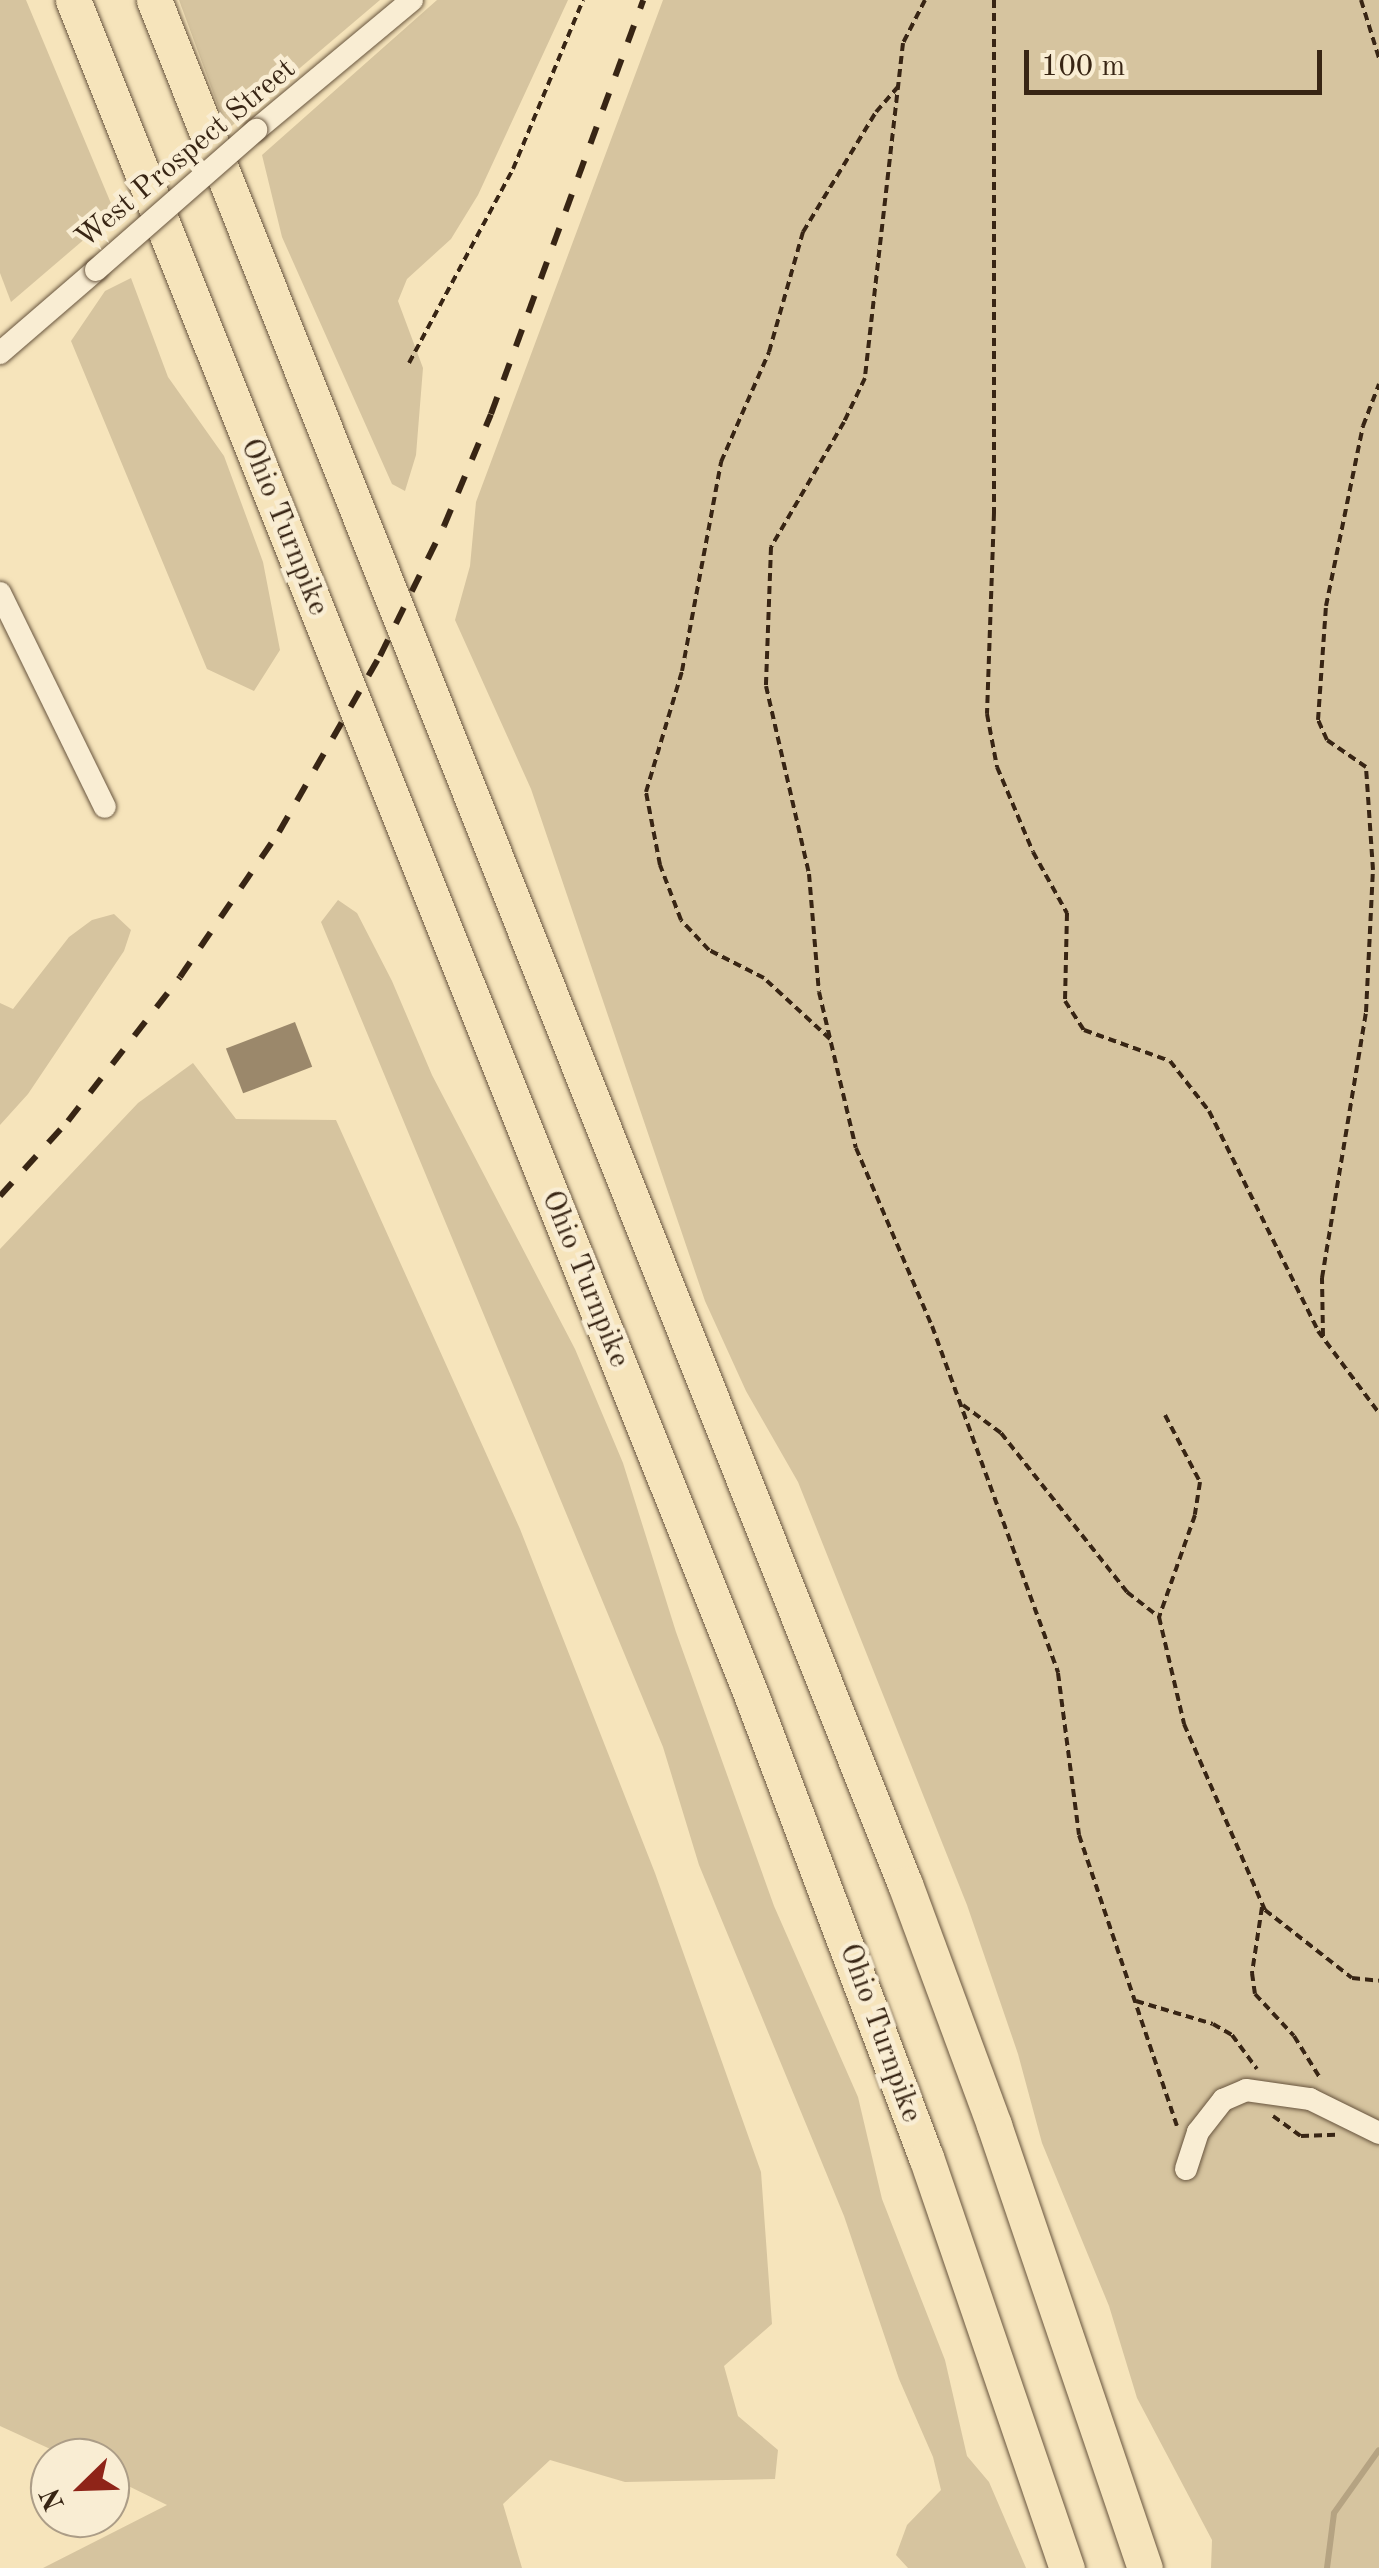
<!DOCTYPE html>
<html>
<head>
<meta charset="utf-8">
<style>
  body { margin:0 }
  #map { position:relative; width:1379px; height:2568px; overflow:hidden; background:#f6e4bb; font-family:"Old Standard TT",serif }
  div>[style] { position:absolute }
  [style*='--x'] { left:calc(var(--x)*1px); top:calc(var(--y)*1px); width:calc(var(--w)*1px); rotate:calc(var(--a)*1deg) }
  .green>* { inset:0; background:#d6c49f }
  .stream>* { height:6px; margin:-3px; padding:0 3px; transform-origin:3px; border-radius:3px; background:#b5a382 }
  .building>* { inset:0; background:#9b886b; transform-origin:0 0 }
  .path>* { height:4px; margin-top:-2px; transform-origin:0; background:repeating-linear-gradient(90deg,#382514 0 8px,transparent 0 13px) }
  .roads { filter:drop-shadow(0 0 2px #68553e) drop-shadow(0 0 2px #68553e) }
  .minor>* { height:22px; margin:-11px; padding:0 11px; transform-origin:11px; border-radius:11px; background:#f9edd3 }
  .highway>* { height:35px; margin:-17.5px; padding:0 17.5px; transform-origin:17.5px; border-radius:17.5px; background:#f6e4bb }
  .rail>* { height:6px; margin-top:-3px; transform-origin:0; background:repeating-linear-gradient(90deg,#382514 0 18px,transparent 0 36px) }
  .bridges { filter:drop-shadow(0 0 2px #68553e) drop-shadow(0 0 2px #68553e) }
  .minor-bridge>* { height:22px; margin:-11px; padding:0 11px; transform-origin:11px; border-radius:11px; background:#f9edd3 }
  span { translate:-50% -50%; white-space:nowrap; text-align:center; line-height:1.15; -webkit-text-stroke:9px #f9edd3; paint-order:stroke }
  .street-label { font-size:30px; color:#382514 }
  .north { position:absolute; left:30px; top:2438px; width:100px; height:100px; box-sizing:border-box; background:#f9edd3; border:2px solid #ac9d87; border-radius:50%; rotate:247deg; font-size:28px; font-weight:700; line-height:40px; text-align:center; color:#382514 }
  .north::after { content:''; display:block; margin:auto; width:35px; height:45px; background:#8f2418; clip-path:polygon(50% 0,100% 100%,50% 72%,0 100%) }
  .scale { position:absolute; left:1024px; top:50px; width:298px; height:45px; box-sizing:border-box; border:5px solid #382514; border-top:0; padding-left:12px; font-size:30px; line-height:35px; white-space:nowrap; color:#382514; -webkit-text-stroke:8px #f9edd3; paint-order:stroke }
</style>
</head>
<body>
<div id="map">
  <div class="green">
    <i style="clip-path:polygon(0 0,26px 0,115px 213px,11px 302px,0 273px)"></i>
    <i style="clip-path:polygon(179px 0,380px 0,227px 130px)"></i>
    <i style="clip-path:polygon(437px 0,568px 0,478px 195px,451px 239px,407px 279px,398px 301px,423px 368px,416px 455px,405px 491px,392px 484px,282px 237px,262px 155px)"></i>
    <i style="clip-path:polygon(663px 0,1379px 0,1379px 2568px,1211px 2568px,1212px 2540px,1137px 2398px,1109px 2306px,1042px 2143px,1018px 2054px,967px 1905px,798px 1482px,746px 1391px,705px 1301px,531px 789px,455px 620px,470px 566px,476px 502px)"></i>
    <i style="clip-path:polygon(131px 278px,168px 377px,224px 456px,263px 562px,280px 650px,254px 691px,207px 669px,71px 341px,105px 291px)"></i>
    <i style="clip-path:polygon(338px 900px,357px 913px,392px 981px,432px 1075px,575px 1349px,623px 1463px,676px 1632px,774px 1906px,858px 2097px,882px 2199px,945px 2360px,967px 2456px,989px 2482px,1026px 2568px,908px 2568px,896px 2555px,907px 2525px,941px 2490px,933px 2457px,899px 2379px,844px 2216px,699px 1865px,663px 1747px,321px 922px)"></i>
    <i style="clip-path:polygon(114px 914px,131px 930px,124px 951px,28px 1094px,0 1125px,0 1003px,13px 1009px,69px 937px,92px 920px)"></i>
    <i style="clip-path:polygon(193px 1063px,236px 1119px,336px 1120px,520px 1529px,655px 1873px,761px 2172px,772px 2324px,724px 2366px,738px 2416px,778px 2450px,775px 2479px,625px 2482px,550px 2460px,503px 2504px,522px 2568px,43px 2568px,167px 2505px,110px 2477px,110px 2458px,70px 2458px,0 2426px,0 1249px,138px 1103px)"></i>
  </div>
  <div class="stream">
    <i style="--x:1327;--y:2568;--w:55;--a:-82.7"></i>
    <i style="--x:1334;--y:2513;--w:77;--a:-54.5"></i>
  </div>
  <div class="building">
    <i style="left:295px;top:1022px;width:48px;height:74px;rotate:69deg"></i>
  </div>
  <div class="path">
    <i style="--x:925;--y:0;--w:48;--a:117.1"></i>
    <i style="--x:903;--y:43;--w:337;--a:96.5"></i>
    <i style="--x:865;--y:378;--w:49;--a:115.5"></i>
    <i style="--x:844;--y:422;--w:145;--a:120.3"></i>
    <i style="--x:771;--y:547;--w:139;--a:92.1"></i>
    <i style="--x:766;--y:686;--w:193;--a:77.1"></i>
    <i style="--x:809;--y:874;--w:118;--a:85.2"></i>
    <i style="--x:819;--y:992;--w:160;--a:76.7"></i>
    <i style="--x:856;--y:1148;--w:194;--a:66.9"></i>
    <i style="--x:932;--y:1326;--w:369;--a:70"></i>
    <i style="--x:1058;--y:1673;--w:163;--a:82.6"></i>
    <i style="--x:1079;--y:1835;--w:307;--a:71.4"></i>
    <i style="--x:994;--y:0;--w:513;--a:90"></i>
    <i style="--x:994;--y:513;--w:201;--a:92"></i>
    <i style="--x:987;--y:714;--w:54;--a:79.3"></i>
    <i style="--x:997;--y:767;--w:92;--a:67"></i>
    <i style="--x:1033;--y:852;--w:70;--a:60.9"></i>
    <i style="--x:1067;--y:913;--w:88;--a:91.3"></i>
    <i style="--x:1065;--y:1001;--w:35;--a:57"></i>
    <i style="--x:1084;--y:1030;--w:91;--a:19.8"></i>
    <i style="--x:1170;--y:1061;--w:63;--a:52"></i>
    <i style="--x:1209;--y:1111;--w:246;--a:63.6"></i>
    <i style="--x:1318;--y:1331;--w:102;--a:53.4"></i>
    <i style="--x:1361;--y:0;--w:61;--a:72.8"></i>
    <i style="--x:409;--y:363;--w:220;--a:-61.8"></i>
    <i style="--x:513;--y:169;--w:183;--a:-67.5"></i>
    <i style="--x:830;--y:1039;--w:90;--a:-137.3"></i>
    <i style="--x:764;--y:978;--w:62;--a:-153"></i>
    <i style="--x:709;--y:950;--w:41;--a:-133"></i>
    <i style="--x:681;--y:920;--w:59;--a:-110.9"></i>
    <i style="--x:660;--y:865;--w:74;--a:-100.9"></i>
    <i style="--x:646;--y:792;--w:126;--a:-73.4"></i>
    <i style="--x:682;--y:671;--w:213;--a:-79.4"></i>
    <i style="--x:721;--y:462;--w:120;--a:-66.4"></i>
    <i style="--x:769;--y:352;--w:125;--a:-74.2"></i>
    <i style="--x:803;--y:232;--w:140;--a:-58.7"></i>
    <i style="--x:876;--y:112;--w:35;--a:-49"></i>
    <i style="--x:1323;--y:1336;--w:58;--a:-91"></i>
    <i style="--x:1322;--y:1278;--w:270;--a:-80.6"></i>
    <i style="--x:1366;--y:1012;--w:142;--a:-87.2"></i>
    <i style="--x:1373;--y:870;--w:103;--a:-93.9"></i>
    <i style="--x:1366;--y:767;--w:47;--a:-145.3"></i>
    <i style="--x:1327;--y:740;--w:22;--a:-114"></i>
    <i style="--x:1318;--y:720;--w:114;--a:-86"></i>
    <i style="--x:1326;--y:606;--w:184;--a:-78.4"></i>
    <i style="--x:1363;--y:426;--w:45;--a:-69.1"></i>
    <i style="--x:963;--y:1405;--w:47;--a:36.4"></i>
    <i style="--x:1001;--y:1433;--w:203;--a:51.6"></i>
    <i style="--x:1127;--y:1592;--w:41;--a:38"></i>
    <i style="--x:1165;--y:1415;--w:76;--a:62.4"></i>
    <i style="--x:1200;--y:1482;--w:33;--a:99"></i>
    <i style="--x:1195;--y:1515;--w:108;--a:109.4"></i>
    <i style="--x:1159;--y:1617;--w:110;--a:76.8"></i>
    <i style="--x:1184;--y:1724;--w:203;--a:66.5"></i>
    <i style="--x:1265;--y:1910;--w:110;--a:38"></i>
    <i style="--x:1352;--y:1978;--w:27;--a:6"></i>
    <i style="--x:1262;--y:1907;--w:67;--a:98.6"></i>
    <i style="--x:1252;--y:1973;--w:21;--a:82"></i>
    <i style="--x:1255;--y:1994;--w:57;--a:47.1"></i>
    <i style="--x:1294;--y:2036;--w:49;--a:58.2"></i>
    <i style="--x:1136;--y:2001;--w:80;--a:16.6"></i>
    <i style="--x:1213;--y:2024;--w:22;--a:30"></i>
    <i style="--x:1232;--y:2035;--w:42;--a:53.7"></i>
    <i style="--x:1273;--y:2116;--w:34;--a:36"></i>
    <i style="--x:1301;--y:2136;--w:35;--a:-2"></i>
  </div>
  <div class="roads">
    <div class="minor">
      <i style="--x:256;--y:130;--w:203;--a:-39.8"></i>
      <i style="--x:0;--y:353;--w:127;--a:-40.8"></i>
      <i style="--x:0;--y:593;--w:238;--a:63.9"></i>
      <i style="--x:1186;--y:2169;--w:39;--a:-72"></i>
      <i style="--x:1198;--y:2132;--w:41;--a:-52"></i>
      <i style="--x:1223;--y:2100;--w:25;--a:-23"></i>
      <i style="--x:1246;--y:2090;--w:65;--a:8"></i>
      <i style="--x:1310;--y:2099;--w:77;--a:26.2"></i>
    </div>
    <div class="highway">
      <i style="--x:73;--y:0;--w:1828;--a:68.19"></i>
      <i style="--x:752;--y:1697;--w:492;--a:69.3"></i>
      <i style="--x:926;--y:2157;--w:435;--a:71.1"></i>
      <i style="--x:154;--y:0;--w:2028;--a:68.27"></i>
      <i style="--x:905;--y:1884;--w:257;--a:69.7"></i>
      <i style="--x:994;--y:2125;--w:468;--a:71.2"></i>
    </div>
  </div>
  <div class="rail">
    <i style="--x:0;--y:1196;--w:101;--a:-47.8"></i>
    <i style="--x:68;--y:1121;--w:182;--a:-52.1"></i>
    <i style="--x:180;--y:977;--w:176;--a:-55.7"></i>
    <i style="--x:279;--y:832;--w:203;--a:-60.2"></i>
    <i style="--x:380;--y:656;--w:145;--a:-63.8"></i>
    <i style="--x:444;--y:526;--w:121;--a:-67.2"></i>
    <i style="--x:491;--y:414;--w:441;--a:-69.8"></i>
  </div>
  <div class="bridges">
    <div class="minor-bridge">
      <i style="--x:96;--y:270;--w:213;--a:-41.2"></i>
    </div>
  </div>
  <div class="street-label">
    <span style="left:186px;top:154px;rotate:-40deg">West Prospect Street</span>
    <span style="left:284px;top:527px;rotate:68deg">Ohio Turnpike</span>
    <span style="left:585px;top:1279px;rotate:68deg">Ohio Turnpike</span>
    <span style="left:880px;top:2033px;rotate:70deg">Ohio Turnpike</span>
  </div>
  <div class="north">N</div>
  <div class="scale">100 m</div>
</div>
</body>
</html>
